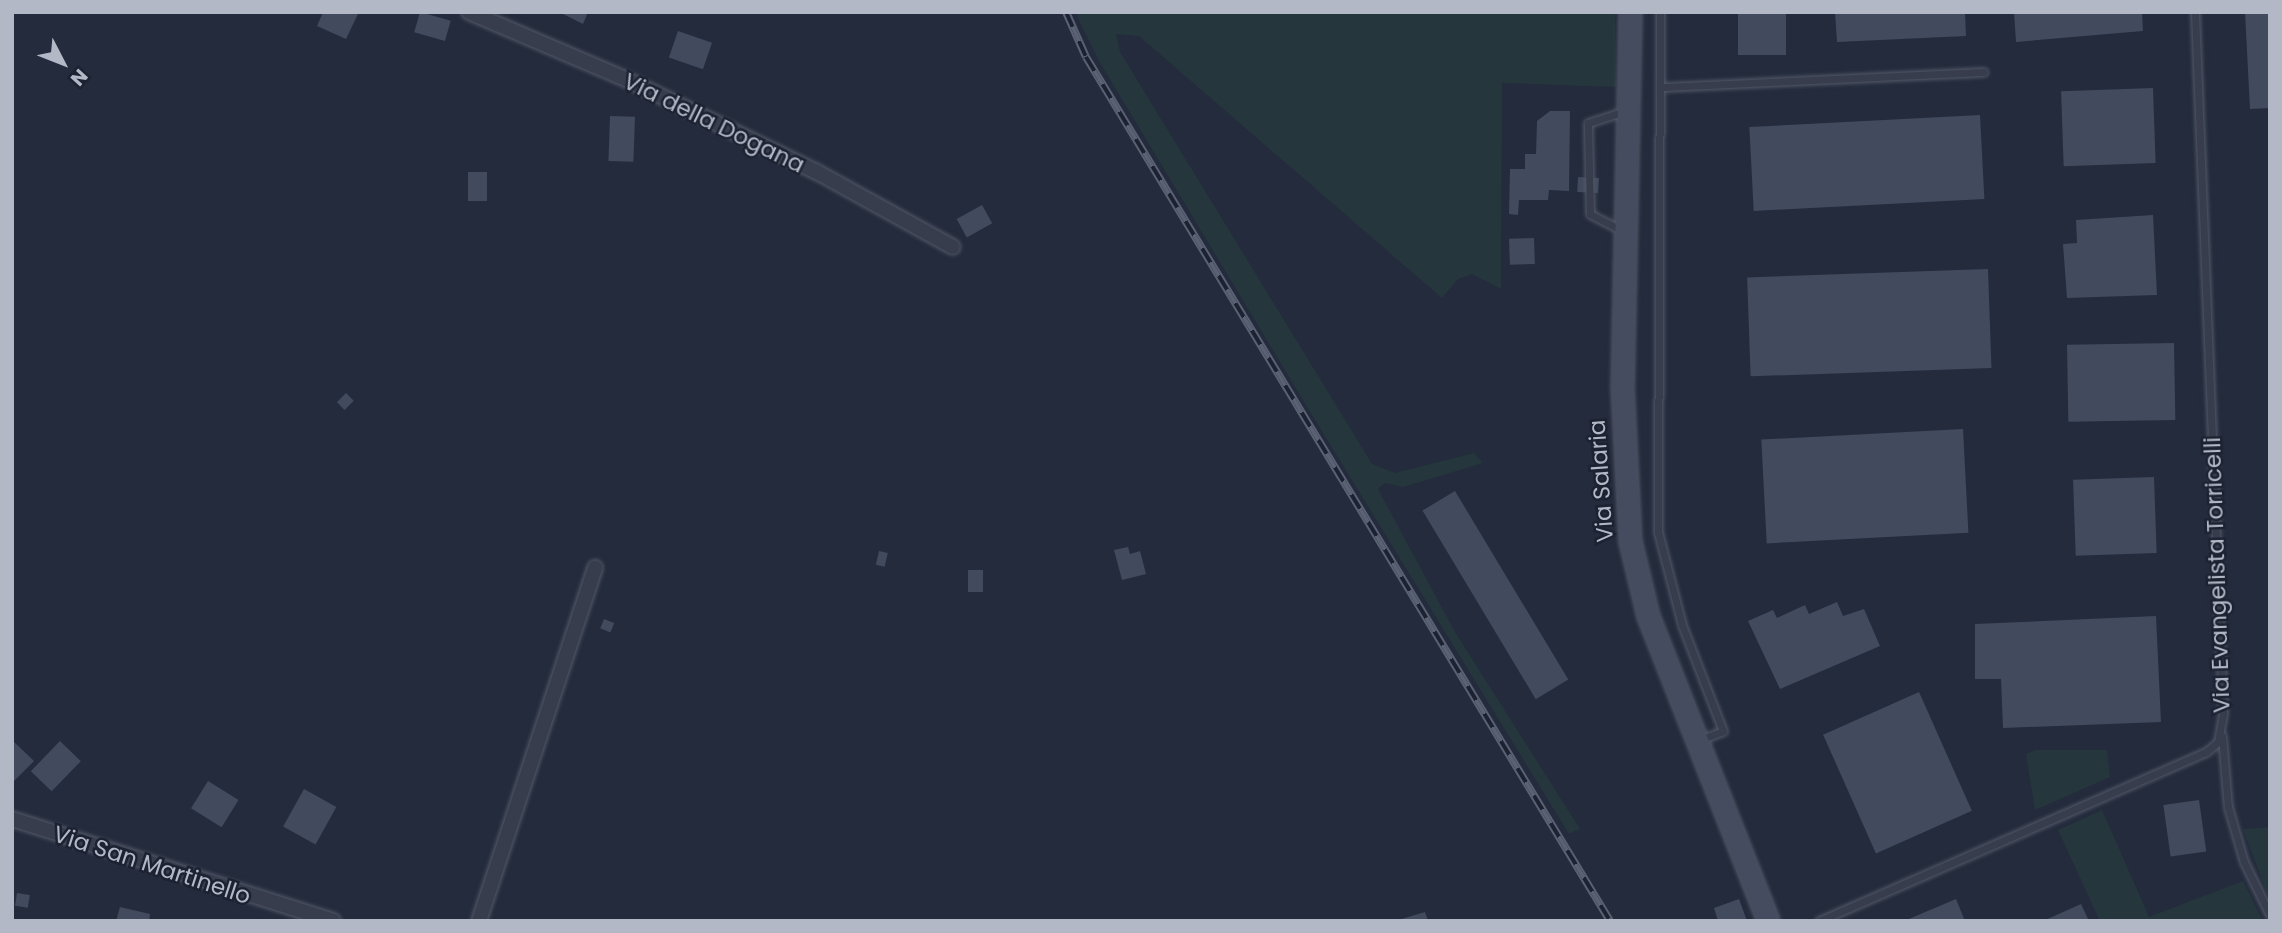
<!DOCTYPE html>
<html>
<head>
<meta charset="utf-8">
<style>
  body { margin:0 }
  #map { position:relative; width:2282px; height:933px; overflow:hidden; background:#232b3c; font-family:Poppins,sans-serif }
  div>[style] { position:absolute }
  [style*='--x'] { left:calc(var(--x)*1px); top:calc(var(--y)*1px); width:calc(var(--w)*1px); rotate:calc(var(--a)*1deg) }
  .green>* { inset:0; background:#25373d }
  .building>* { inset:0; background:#424a5e; transform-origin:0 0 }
  .roads { filter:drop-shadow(0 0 2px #525867) drop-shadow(0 0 2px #525867) }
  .service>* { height:7px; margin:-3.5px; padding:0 3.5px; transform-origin:3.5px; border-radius:3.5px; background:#373d4c }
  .minor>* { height:14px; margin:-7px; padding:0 7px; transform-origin:7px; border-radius:7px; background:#373d4c }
  .secondary>* { height:21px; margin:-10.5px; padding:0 10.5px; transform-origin:10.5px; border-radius:10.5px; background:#454c5f }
  .rail>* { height:8px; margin-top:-4px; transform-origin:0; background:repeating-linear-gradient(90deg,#1c2231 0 16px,#596173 0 32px); box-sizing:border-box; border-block:2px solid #596173 }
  span { translate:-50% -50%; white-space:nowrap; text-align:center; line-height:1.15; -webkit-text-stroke:5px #1c2231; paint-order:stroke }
  .street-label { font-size:23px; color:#b3b8c7 }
  .frame { position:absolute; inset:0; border:14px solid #b3b8c7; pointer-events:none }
  .north { position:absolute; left:28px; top:28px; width:70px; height:70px; -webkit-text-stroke:5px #1c2231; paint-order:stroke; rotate:132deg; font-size:19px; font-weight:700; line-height:28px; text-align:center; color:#b3b8c7 }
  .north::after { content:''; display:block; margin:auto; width:24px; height:32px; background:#b3b8c7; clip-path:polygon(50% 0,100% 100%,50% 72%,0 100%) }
</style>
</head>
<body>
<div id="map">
  <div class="green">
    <i style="clip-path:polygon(1075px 12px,1615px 12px,1616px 87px,1502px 83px,1501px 289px,1472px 274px,1458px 279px,1442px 298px,1139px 36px,1116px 34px,1120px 52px,1372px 464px,1395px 473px,1474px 453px,1483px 463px,1403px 487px,1385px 483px,1378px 489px,1455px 632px,1580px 829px,1569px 834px,1309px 410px,1099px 61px)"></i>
    <i style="clip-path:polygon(2036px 750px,2107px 750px,2110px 777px,2035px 810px,2026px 754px)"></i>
    <i style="clip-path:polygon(2102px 810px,2149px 917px,2243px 881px,2263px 921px,2100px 921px,2058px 830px)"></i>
    <i style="clip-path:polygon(2270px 827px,2270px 901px,2243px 829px)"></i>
  </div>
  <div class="building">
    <i style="clip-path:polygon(323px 12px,358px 14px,346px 39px,317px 26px)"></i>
    <i style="left:420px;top:12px;width:32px;height:21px;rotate:16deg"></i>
    <i style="clip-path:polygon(559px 12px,588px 12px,583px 24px)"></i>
    <i style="left:1738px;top:12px;width:48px;height:43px"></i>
    <i style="clip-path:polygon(1835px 12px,1965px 12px,1966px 36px,1837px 42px)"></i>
    <i style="clip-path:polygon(2014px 12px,2142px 12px,2143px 31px,2016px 42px)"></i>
    <i style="clip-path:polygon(2245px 12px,2270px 12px,2270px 108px,2250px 109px)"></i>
    <i style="left:678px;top:31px;width:36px;height:28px;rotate:19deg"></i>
    <i style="left:2153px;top:88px;width:75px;height:92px;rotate:88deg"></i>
    <i style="clip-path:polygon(1550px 111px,1570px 111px,1569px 191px,1549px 190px,1548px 200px,1519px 200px,1518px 215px,1509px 214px,1510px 169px,1525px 169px,1525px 154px,1536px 154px,1537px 121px)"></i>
    <i style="left:1980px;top:115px;width:84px;height:231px;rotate:87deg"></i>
    <i style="left:610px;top:116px;width:25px;height:45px;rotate:2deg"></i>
    <i style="left:468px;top:172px;width:19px;height:29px"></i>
    <i style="left:1578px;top:177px;width:21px;height:15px;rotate:3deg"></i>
    <i style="left:982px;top:205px;width:21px;height:29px;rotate:61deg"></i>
    <i style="clip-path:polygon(2153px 215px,2157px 295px,2067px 298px,2063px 244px,2077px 243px,2076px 220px)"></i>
    <i style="left:1534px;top:238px;width:26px;height:25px;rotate:88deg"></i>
    <i style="left:1988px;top:269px;width:99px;height:241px;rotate:88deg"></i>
    <i style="left:2174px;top:343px;width:77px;height:107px;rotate:89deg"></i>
    <i style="left:346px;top:393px;width:11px;height:13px;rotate:45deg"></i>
    <i style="left:1963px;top:429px;width:104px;height:202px;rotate:87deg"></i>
    <i style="left:2154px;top:477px;width:76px;height:81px;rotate:88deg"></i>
    <i style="left:1455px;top:491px;width:220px;height:38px;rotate:59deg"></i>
    <i style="clip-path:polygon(1128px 547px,1130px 554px,1140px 551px,1146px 574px,1122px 580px,1114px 550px)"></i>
    <i style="left:879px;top:551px;width:9px;height:14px;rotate:13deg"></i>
    <i style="left:968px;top:570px;width:15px;height:22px"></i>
    <i style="clip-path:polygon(1837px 602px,1843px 616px,1864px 609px,1880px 646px,1780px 689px,1748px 621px,1773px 610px,1777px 618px,1805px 605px,1809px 614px)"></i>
    <i style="clip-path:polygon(2156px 616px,2161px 722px,2003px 728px,2001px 679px,1975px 679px,1975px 624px)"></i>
    <i style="left:604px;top:619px;width:11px;height:10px;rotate:22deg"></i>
    <i style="left:1919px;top:692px;width:130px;height:105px;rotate:66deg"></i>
    <i style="clip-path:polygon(12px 740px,34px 761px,12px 783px)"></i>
    <i style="left:60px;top:741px;width:29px;height:42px;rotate:44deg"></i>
    <i style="left:208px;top:781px;width:36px;height:32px;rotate:32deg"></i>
    <i style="left:304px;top:789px;width:37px;height:43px;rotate:29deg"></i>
    <i style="left:2199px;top:800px;width:52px;height:36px;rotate:82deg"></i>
    <i style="left:17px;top:893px;width:13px;height:13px;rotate:9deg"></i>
    <i style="clip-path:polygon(1739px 899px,1747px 921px,1718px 921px,1714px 908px)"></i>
    <i style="clip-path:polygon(1956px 899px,1965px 921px,1904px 921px)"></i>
    <i style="clip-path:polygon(2081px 904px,2089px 921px,2043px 921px)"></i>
    <i style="clip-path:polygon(120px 907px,150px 914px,149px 921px,116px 921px)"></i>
    <i style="clip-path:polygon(1425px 912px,1428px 921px,1399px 921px,1398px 920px)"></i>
  </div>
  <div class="roads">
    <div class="service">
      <i style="--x:1660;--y:12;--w:520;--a:90.22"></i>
      <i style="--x:1658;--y:532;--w:96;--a:75.5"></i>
      <i style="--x:1682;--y:625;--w:114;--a:68.9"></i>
      <i style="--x:1723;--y:731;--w:25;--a:159"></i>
      <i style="--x:1663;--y:87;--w:321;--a:-2.7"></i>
      <i style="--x:1623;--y:231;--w:37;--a:-153"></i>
      <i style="--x:1590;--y:214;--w:91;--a:-91.3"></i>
      <i style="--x:1588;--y:123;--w:38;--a:-18"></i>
      <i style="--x:2222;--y:736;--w:71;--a:85.2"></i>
      <i style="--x:2228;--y:807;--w:57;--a:73.8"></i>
      <i style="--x:2244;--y:862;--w:59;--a:63.9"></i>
      <i style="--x:1819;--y:921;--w:422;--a:-23.6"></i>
      <i style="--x:2206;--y:752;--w:16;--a:-40"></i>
      <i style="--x:2218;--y:742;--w:29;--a:-80"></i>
      <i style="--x:2223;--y:713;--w:702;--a:-92.29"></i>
    </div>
    <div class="minor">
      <i style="--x:469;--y:12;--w:173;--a:23.2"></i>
      <i style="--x:628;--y:80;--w:210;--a:26"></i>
      <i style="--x:817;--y:172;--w:155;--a:28.9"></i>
      <i style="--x:12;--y:819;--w:337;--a:17.6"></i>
      <i style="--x:479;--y:921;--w:372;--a:-71.8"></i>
    </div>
    <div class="secondary">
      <i style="--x:1630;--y:12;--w:373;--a:91.2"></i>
      <i style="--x:1622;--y:385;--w:156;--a:87.1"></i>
      <i style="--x:1630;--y:541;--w:77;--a:76.5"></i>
      <i style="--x:1648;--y:616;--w:328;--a:68.5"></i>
    </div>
  </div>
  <div class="rail">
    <i style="--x:1066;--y:12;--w:49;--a:66"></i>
    <i style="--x:1086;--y:57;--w:1010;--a:58.76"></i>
  </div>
  <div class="street-label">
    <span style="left:714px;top:123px;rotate:26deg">Via della Dogana</span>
    <span style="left:1601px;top:481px;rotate:-94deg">Via Salaria</span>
    <span style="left:2217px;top:575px;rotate:-92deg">Via Evangelista Torricelli</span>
    <span style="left:152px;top:865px;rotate:18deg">Via San Martinello</span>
  </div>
  <div class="frame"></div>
  <div class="north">N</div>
</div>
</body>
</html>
